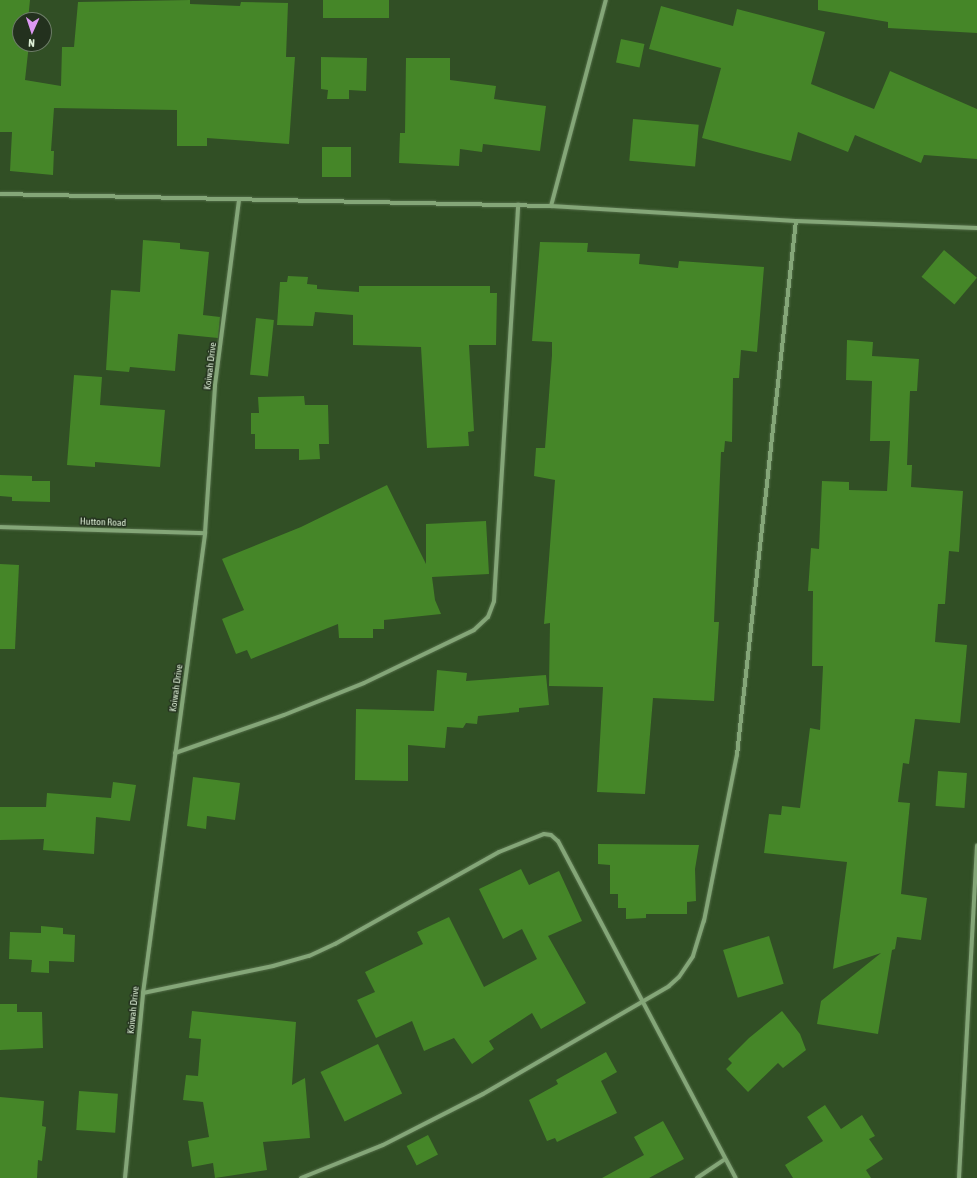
<!DOCTYPE html>
<html>
<head>
<meta charset="utf-8">
<style>
  body { margin:0 }
  #map { position:relative; width:977px; height:1178px; overflow:hidden; background:#314f25; font-family:"Asap Condensed",sans-serif }
  div>[style] { position:absolute }
  [style*='--x'] { left:calc(var(--x)*1px); top:calc(var(--y)*1px); width:calc(var(--w)*1px); rotate:calc(var(--a)*1deg) }
  .building>* { inset:0; background:#458628; transform-origin:0 0 }
  .roads { filter:drop-shadow(0 0 1px #526c47) drop-shadow(0 0 1px #526c47) }
  .minor>* { height:4px; margin:-2px; padding:0 2px; transform-origin:2px; border-radius:2px; background:#84a678 }
  span { translate:-50% -50%; white-space:nowrap; text-align:center; line-height:1.15; -webkit-text-stroke:3px #23311e; paint-order:stroke }
  .street-label { font-size:10px; color:#ddefd6 }
  .north { position:absolute; left:12px; top:12px; width:40px; height:40px; box-sizing:border-box; background:#23311e; border:1px solid #6d7d68; border-radius:50%; rotate:183deg; font-size:11px; font-weight:700; line-height:16px; text-align:center; color:#ddefd6 }
  .north::after { content:''; display:block; margin:auto; width:14px; height:18px; background:#dd99f3; clip-path:polygon(50% 0,100% 100%,50% 72%,0 100%) }
</style>
</head>
<body>
<div id="map">
  <div class="building">
    <i style="clip-path:polygon(0 0,30px 0,28px 20px,20px 20px,20px 44px,29px 44px,25px 80px,61px 86px,62px 47px,74px 47px,78px 2px,190px 0,190px 4px,240px 6px,241px 2px,288px 3px,286px 57px,295px 57px,289px 144px,207px 138px,207px 146px,177px 146px,177px 110px,54px 108px,51px 151px,54px 151px,53px 175px,10px 171px,12px 132px,0 132px)"></i>
    <i style="left:323px;top:0;width:66px;height:18px"></i>
    <i style="clip-path:polygon(818px 0,977px 0,977px 33px,888px 28px,888px 22px,818px 10px)"></i>
    <i style="clip-path:polygon(661px 6px,733px 26px,737px 9px,825px 32px,811px 84px,874px 109px,890px 71px,977px 109px,977px 159px,924px 155px,921px 163px,855px 135px,848px 152px,798px 132px,791px 161px,702px 138px,721px 68px,649px 49px)"></i>
    <i style="left:621px;top:39px;width:24px;height:24px;rotate:12deg"></i>
    <i style="clip-path:polygon(321px 57px,367px 58px,366px 91px,349px 90px,349px 99px,327px 99px,328px 90px,321px 89px)"></i>
    <i style="clip-path:polygon(406px 58px,450px 58px,450px 80px,496px 86px,494px 99px,546px 106px,540px 151px,483px 144px,482px 152px,460px 149px,459px 166px,399px 163px,400px 133px,405px 133px)"></i>
    <i style="left:633px;top:119px;width:66px;height:42px;rotate:5deg"></i>
    <i style="left:322px;top:147px;width:29px;height:30px"></i>
    <i style="clip-path:polygon(143px 240px,180px 243px,180px 249px,209px 252px,203px 315px,220px 317px,218px 338px,178px 334px,175px 371px,130px 367px,129px 372px,106px 370px,111px 290px,140px 292px)"></i>
    <i style="clip-path:polygon(540px 242px,588px 243px,587px 252px,640px 254px,639px 264px,678px 268px,679px 261px,764px 267px,757px 352px,741px 350px,739px 378px,733px 378px,732px 442px,725px 441px,724px 452px,721px 452px,714px 622px,719px 622px,714px 701px,653px 698px,645px 794px,597px 792px,603px 687px,549px 686px,550px 623px,544px 624px,555px 480px,534px 476px,536px 448px,545px 448px,552px 355px,552px 342px,532px 341px)"></i>
    <i style="left:944px;top:250px;width:43px;height:35px;rotate:40deg"></i>
    <i style="clip-path:polygon(288px 276px,308px 277px,307px 284px,317px 285px,317px 289px,359px 292px,359px 286px,490px 286px,490px 293px,497px 293px,496px 345px,469px 345px,474px 431px,468px 432px,469px 446px,427px 448px,421px 347px,353px 345px,353px 315px,315px 312px,313px 326px,277px 325px,280px 282px,287px 282px)"></i>
    <i style="left:256px;top:318px;width:18px;height:57px;rotate:6deg"></i>
    <i style="clip-path:polygon(847px 340px,873px 342px,872px 356px,919px 359px,917px 391px,910px 391px,907px 465px,912px 465px,911px 487px,963px 491px,959px 552px,949px 551px,945px 604px,938px 604px,935px 642px,967px 645px,960px 723px,915px 719px,909px 764px,903px 763px,898px 802px,910px 803px,901px 894px,927px 898px,921px 940px,897px 937px,895px 949px,892px 950px,878px 1034px,817px 1024px,821px 1001px,881px 953px,833px 969px,847px 862px,764px 853px,769px 814px,781px 815px,782px 806px,800px 808px,810px 728px,820px 730px,823px 666px,812px 666px,813px 591px,808px 591px,811px 548px,819px 549px,822px 481px,849px 482px,849px 490px,887px 491px,890px 441px,870px 441px,872px 381px,846px 380px)"></i>
    <i style="clip-path:polygon(74px 375px,102px 377px,100px 405px,165px 410px,160px 467px,95px 462px,95px 467px,67px 465px)"></i>
    <i style="clip-path:polygon(304px 396px,305px 405px,328px 405px,329px 444px,319px 444px,320px 459px,299px 460px,299px 449px,255px 449px,255px 434px,251px 434px,251px 413px,259px 413px,258px 397px)"></i>
    <i style="clip-path:polygon(0 475px,32px 476px,32px 481px,50px 481px,50px 502px,12px 501px,12px 497px,0 496px)"></i>
    <i style="clip-path:polygon(387px 485px,426px 564px,426px 524px,486px 521px,489px 574px,432px 577px,435px 600px,441px 614px,384px 620px,384px 629px,373px 629px,373px 638px,339px 638px,338px 624px,251px 659px,247px 650px,236px 654px,222px 619px,244px 610px,222px 559px,301px 527px)"></i>
    <i style="clip-path:polygon(0 564px,19px 565px,15px 649px,0 649px)"></i>
    <i style="clip-path:polygon(437px 670px,467px 673px,466px 681px,546px 675px,549px 705px,519px 708px,519px 712px,478px 716px,477px 724px,466px 723px,463px 728px,447px 727px,445px 748px,408px 745px,408px 781px,355px 780px,356px 709px,434px 711px)"></i>
    <i style="left:938px;top:771px;width:29px;height:35px;rotate:4deg"></i>
    <i style="clip-path:polygon(193px 777px,240px 783px,235px 820px,207px 816px,206px 829px,187px 826px)"></i>
    <i style="clip-path:polygon(113px 782px,136px 785px,130px 821px,96px 817px,94px 854px,43px 850px,44px 839px,0 840px,0 807px,46px 807px,47px 793px,111px 798px)"></i>
    <i style="clip-path:polygon(598px 844px,699px 845px,695px 869px,696px 901px,687px 902px,687px 914px,646px 914px,646px 918px,626px 919px,626px 908px,618px 908px,618px 894px,610px 894px,610px 865px,598px 864px)"></i>
    <i style="clip-path:polygon(521px 869px,529px 885px,559px 871px,582px 921px,548px 936px,586px 1003px,541px 1029px,532px 1013px,489px 1041px,494px 1049px,472px 1064px,454px 1038px,424px 1051px,412px 1021px,376px 1038px,357px 1000px,375px 992px,365px 972px,423px 944px,417px 932px,449px 917px,484px 987px,537px 959px,522px 929px,503px 939px,479px 889px)"></i>
    <i style="clip-path:polygon(41px 926px,63px 928px,63px 934px,75px 935px,74px 962px,49px 961px,49px 973px,31px 972px,32px 960px,9px 959px,10px 932px,41px 933px)"></i>
    <i style="left:769px;top:936px;width:50px;height:48px;rotate:73deg"></i>
    <i style="clip-path:polygon(0 1004px,17px 1004px,17px 1012px,42px 1012px,43px 1048px,0 1050px)"></i>
    <i style="clip-path:polygon(192px 1011px,296px 1022px,292px 1085px,305px 1078px,310px 1138px,263px 1142px,267px 1170px,215px 1178px,213px 1163px,192px 1167px,188px 1141px,209px 1137px,203px 1102px,183px 1100px,186px 1075px,198px 1076px,201px 1039px,189px 1038px)"></i>
    <i style="clip-path:polygon(782px 1011px,800px 1034px,806px 1050px,783px 1068px,778px 1063px,748px 1092px,726px 1069px,732px 1063px,728px 1059px,749px 1038px)"></i>
    <i style="left:378px;top:1044px;width:55px;height:64px;rotate:64deg"></i>
    <i style="clip-path:polygon(606px 1052px,617px 1072px,601px 1081px,617px 1113px,557px 1142px,555px 1138px,547px 1141px,529px 1100px,558px 1084px,556px 1080px)"></i>
    <i style="left:79px;top:1091px;width:39px;height:39px;rotate:4deg"></i>
    <i style="clip-path:polygon(0 1097px,44px 1101px,42px 1126px,46px 1127px,42px 1161px,38px 1160px,37px 1178px,0 1178px)"></i>
    <i style="clip-path:polygon(825px 1105px,841px 1129px,862px 1115px,875px 1136px,869px 1139px,883px 1159px,866px 1170px,871px 1178px,793px 1178px,785px 1165px,823px 1141px,807px 1117px)"></i>
    <i style="clip-path:polygon(663px 1121px,684px 1159px,649px 1178px,602px 1178px,644px 1155px,634px 1137px)"></i>
    <i style="left:428px;top:1135px;width:22px;height:24px;rotate:63deg"></i>
  </div>
  <div class="roads">
    <div class="minor">
      <i style="--x:0;--y:194;--w:551;--a:1.25"></i>
      <i style="--x:551;--y:206;--w:245;--a:3.5"></i>
      <i style="--x:796;--y:221;--w:181;--a:2.2"></i>
      <i style="--x:551;--y:206;--w:213;--a:-75.1"></i>
      <i style="--x:0;--y:527;--w:205;--a:1.7"></i>
      <i style="--x:175;--y:753;--w:115;--a:-19.2"></i>
      <i style="--x:284;--y:715;--w:86;--a:-21.8"></i>
      <i style="--x:364;--y:683;--w:122;--a:-25.7"></i>
      <i style="--x:474;--y:630;--w:19;--a:-43"></i>
      <i style="--x:488;--y:617;--w:17;--a:-69"></i>
      <i style="--x:494;--y:601;--w:397;--a:-86.5"></i>
      <i style="--x:143;--y:993;--w:133;--a:-11.7"></i>
      <i style="--x:273;--y:966;--w:37;--a:-16"></i>
      <i style="--x:309;--y:956;--w:29;--a:-25"></i>
      <i style="--x:335;--y:944;--w:188;--a:-29.3"></i>
      <i style="--x:499;--y:852;--w:48;--a:-21.8"></i>
      <i style="--x:544;--y:834;--w:7;--a:8"></i>
      <i style="--x:551;--y:835;--w:9;--a:41"></i>
      <i style="--x:558;--y:841;--w:381;--a:62.2"></i>
      <i style="--x:125;--y:1178;--w:186;--a:-84.4"></i>
      <i style="--x:143;--y:993;--w:464;--a:-82.3"></i>
      <i style="--x:205;--y:533;--w:148;--a:-86.1"></i>
      <i style="--x:215;--y:385;--w:187;--a:-82.6"></i>
      <i style="--x:301;--y:1178;--w:88;--a:-21.9"></i>
      <i style="--x:383;--y:1145;--w:112;--a:-27"></i>
      <i style="--x:483;--y:1094;--w:215;--a:-30.1"></i>
      <i style="--x:669;--y:986;--w:13;--a:-42"></i>
      <i style="--x:679;--y:977;--w:25;--a:-56"></i>
      <i style="--x:693;--y:956;--w:37;--a:-73"></i>
      <i style="--x:704;--y:921;--w:169;--a:-78.8"></i>
      <i style="--x:737;--y:755;--w:537;--a:-83.7"></i>
      <i style="--x:697;--y:1178;--w:32;--a:-34"></i>
      <i style="--x:959;--y:1178;--w:333;--a:-86.9"></i>
    </div>
  </div>
  <div class="street-label">
    <span style="left:210px;top:366px;rotate:-83deg">Koiwah Drive</span>
    <span style="left:103px;top:522px;rotate:2deg">Hutton Road</span>
    <span style="left:176px;top:688px;rotate:-82deg">Koiwah Drive</span>
    <span style="left:133px;top:1010px;rotate:-84deg">Koiwah Drive</span>
  </div>
  <div class="north">N</div>
</div>
</body>
</html>
